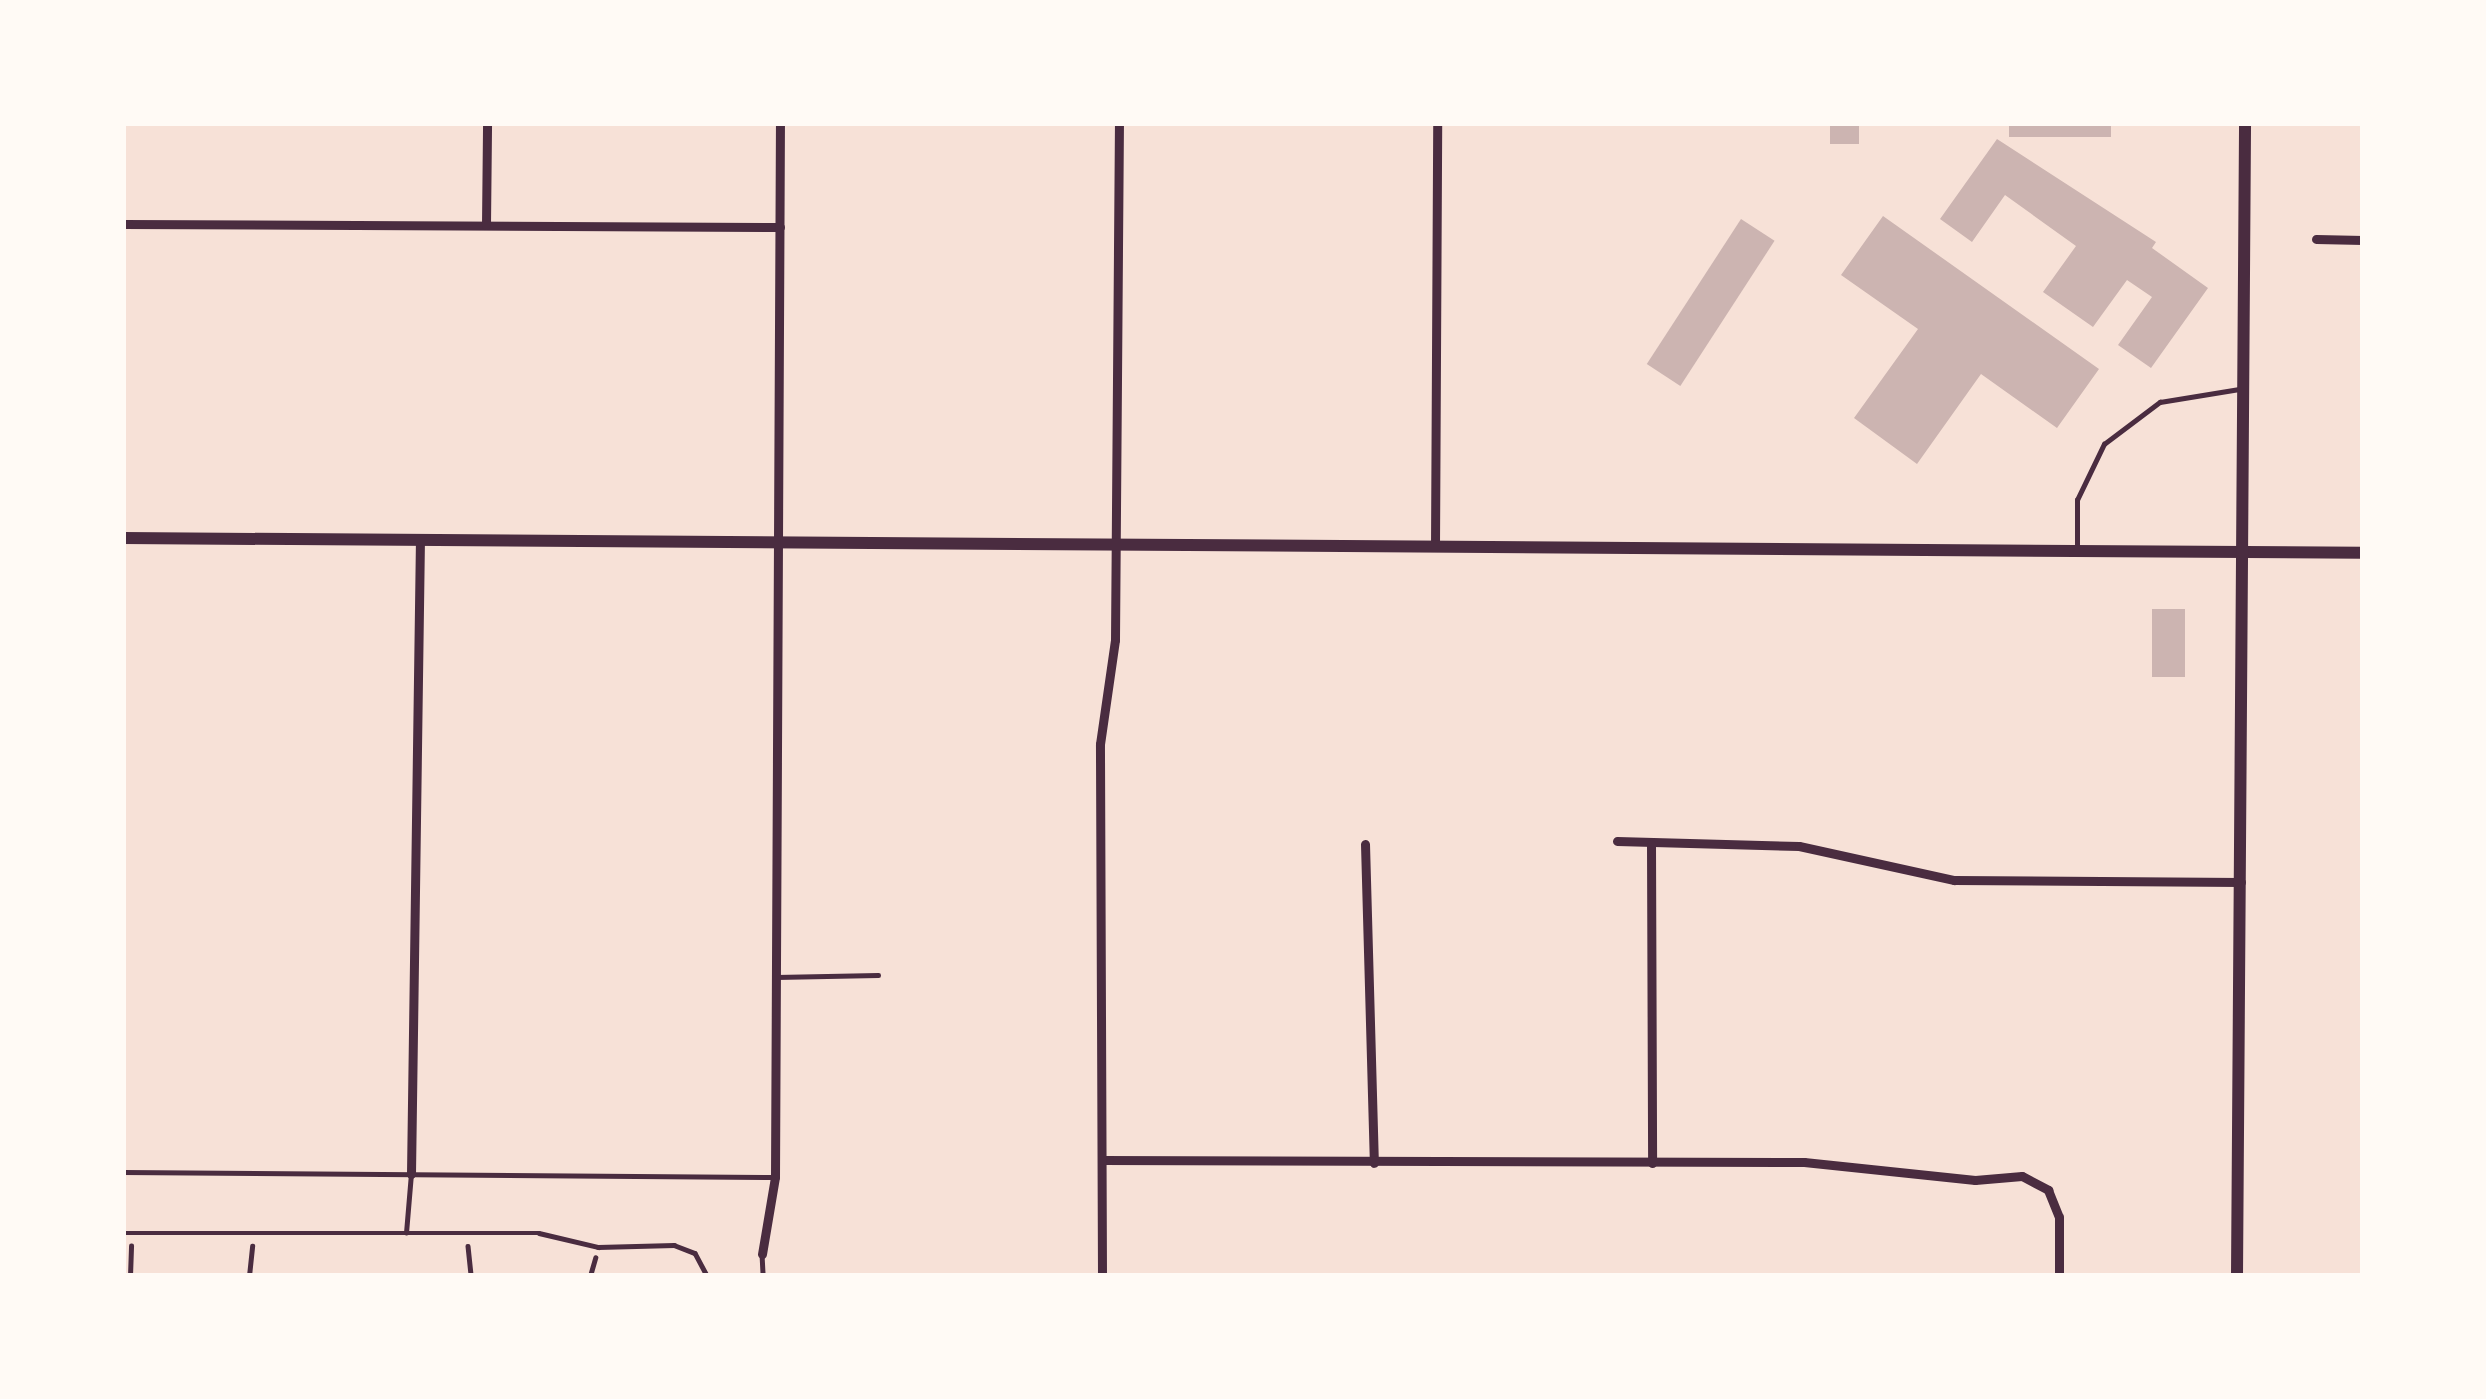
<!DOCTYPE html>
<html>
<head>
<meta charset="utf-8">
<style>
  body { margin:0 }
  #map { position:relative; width:2486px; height:1399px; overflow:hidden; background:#f7e1d7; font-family:Cabin,sans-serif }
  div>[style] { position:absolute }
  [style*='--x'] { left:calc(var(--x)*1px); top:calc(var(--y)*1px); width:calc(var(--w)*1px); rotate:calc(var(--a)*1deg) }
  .building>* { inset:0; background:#ccb4b1; transform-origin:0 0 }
  .path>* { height:4.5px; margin:-2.25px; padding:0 2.25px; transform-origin:2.25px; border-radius:2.25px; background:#4a2c40 }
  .service>* { height:4.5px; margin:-2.25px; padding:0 2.25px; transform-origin:2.25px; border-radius:2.25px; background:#4a2c40 }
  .minor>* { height:9px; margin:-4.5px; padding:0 4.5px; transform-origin:4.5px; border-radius:4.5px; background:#4a2c40 }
  .tertiary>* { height:12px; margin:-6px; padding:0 6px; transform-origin:6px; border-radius:6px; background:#4a2c40 }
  span { translate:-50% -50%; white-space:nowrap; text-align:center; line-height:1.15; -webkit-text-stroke:12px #fffaf5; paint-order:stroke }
  .frame { position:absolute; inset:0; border:126px solid #fffaf5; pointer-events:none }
</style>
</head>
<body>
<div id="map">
  <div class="building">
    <i style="left:1830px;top:123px;width:29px;height:21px"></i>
    <i style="left:2009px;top:123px;width:102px;height:14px"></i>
    <i style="clip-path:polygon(1997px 139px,2156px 242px,2152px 248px,2208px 288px,2151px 368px,2118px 345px,2152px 297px,2127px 280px,2093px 327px,2043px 292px,2076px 246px,2005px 195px,1972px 242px,1940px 219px)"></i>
    <i style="clip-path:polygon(1883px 216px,2099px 369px,2057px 428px,1981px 374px,1917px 464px,1854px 418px,1918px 329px,1841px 275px)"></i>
    <i style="left:1741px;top:219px;width:40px;height:173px;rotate:33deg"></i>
    <i style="left:2152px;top:609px;width:33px;height:68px"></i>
  </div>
  <div class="path">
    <i style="--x:468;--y:1246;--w:30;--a:84"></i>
    <i style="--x:130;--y:1276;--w:30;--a:-88"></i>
    <i style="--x:249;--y:1276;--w:30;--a:-84"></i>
    <i style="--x:590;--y:1276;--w:19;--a:-74"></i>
  </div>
  <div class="service">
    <i style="--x:2077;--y:546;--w:46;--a:-90"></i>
    <i style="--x:2077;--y:500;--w:62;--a:-64.3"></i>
    <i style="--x:2104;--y:444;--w:70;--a:-36.9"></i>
    <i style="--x:2160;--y:402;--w:80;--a:-9.3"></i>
    <i style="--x:776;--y:977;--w:102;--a:-1.1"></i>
    <i style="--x:123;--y:1172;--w:648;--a:0.44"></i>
    <i style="--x:123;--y:1233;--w:416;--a:0"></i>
    <i style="--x:539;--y:1233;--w:61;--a:13.3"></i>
    <i style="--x:598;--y:1247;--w:76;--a:-1.5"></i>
    <i style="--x:674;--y:1245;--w:22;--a:21"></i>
    <i style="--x:695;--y:1253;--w:26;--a:62"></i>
    <i style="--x:406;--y:1233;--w:59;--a:-85.2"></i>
    <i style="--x:762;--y:1254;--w:22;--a:87"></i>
  </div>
  <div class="minor">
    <i style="--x:123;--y:224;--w:657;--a:0.26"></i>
    <i style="--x:486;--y:225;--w:102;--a:-89.4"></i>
    <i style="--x:2316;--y:239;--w:47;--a:1.2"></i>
    <i style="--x:1435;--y:547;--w:424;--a:-89.7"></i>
    <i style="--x:1617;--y:841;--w:182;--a:1.6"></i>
    <i style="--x:1799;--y:846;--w:159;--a:12.4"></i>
    <i style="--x:1954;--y:880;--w:287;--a:0.4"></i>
    <i style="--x:1365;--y:844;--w:319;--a:88.4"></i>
    <i style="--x:1651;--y:844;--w:319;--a:89.8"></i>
    <i style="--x:1102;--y:1160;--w:702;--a:0.16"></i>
    <i style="--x:1804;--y:1162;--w:172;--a:6"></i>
    <i style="--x:1975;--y:1180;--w:47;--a:-4.9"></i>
    <i style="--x:2022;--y:1176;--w:30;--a:28"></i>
    <i style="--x:2048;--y:1190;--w:29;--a:68"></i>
    <i style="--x:2059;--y:1217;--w:59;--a:90"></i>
    <i style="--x:411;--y:1174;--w:633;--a:-89.19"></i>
    <i style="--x:762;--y:1254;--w:78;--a:-80.4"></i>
    <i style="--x:775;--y:1177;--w:1054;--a:-89.73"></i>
    <i style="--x:1102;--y:1276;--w:532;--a:-90.22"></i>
    <i style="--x:1100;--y:744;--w:105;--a:-81.8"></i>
    <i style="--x:1115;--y:640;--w:517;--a:-89.56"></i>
  </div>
  <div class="tertiary">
    <i style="--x:123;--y:538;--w:2240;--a:0.38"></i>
    <i style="--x:2237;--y:1276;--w:1153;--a:-89.6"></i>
  </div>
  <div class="frame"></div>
</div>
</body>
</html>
